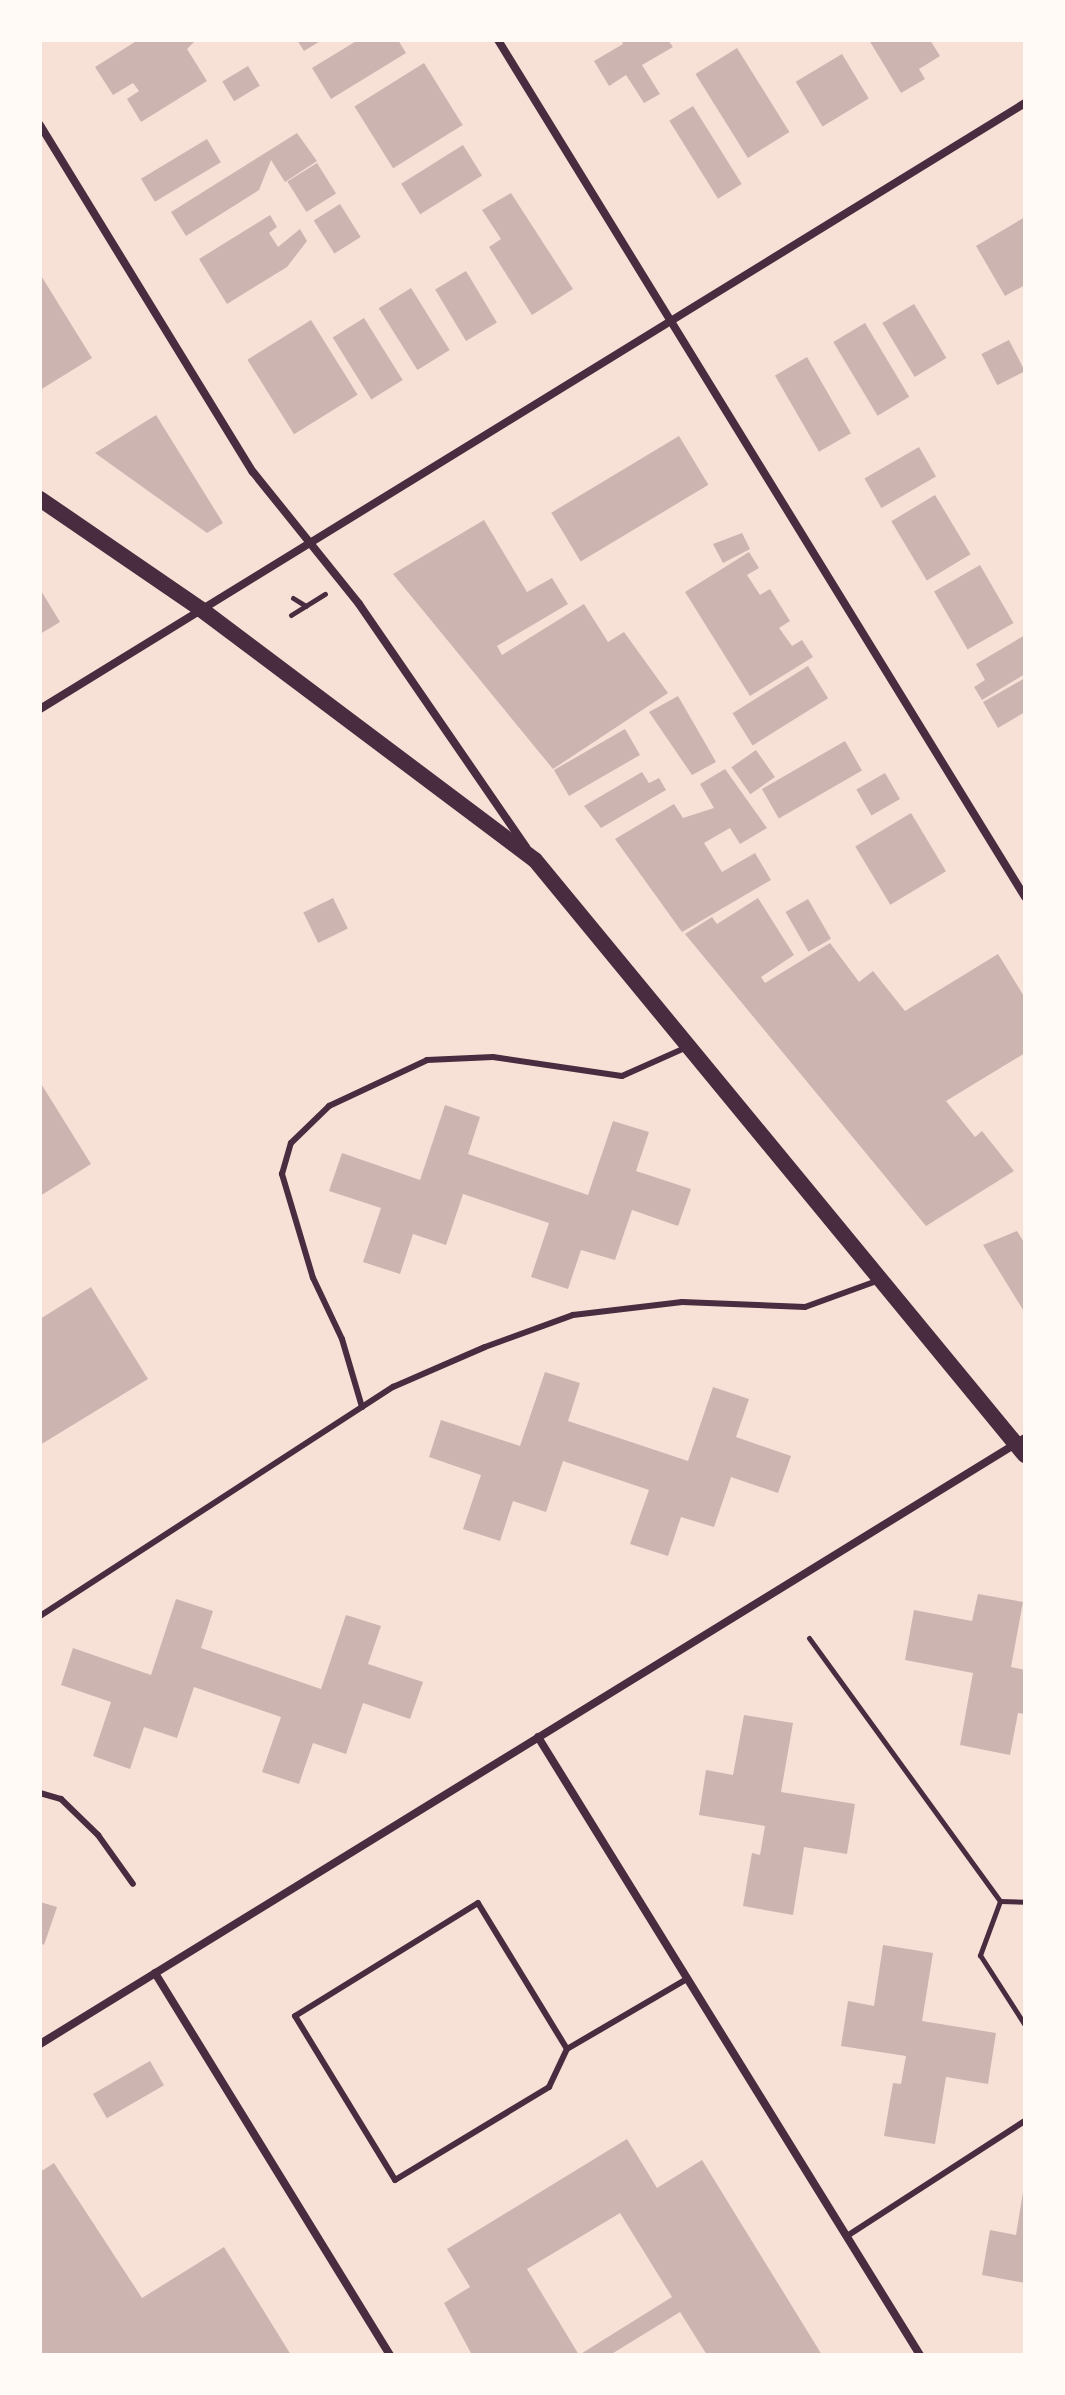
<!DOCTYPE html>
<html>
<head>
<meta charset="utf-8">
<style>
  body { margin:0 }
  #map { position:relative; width:1065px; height:2395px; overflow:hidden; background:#f7e1d7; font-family:"Asap Condensed",sans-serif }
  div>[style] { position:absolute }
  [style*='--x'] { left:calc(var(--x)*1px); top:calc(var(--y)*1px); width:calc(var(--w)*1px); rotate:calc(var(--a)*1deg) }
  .building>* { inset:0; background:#ccb4b1; transform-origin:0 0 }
  .path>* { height:5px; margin:-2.5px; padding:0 2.5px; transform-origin:2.5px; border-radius:2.5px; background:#4a2c40 }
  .service>* { height:6px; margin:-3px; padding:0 3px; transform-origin:3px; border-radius:3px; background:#4a2c40 }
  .minor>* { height:8px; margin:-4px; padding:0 4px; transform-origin:4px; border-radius:4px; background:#4a2c40 }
  .secondary>* { height:16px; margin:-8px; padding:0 8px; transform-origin:8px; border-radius:8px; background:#4a2c40 }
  span { translate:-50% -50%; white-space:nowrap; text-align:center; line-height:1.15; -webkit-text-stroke:8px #fffaf5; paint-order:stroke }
  .frame { position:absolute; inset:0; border:42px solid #fffaf5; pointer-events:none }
</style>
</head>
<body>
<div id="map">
  <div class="building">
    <i style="clip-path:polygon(138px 40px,196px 40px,187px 49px,207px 81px,141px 122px,127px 99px,139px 91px,133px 83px,113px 95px,95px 67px)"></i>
    <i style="clip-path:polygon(297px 40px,322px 40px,304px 51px)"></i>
    <i style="clip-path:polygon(358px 40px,398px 40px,406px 53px,331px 99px,312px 68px)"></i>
    <i style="clip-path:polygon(621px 40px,668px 40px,673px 47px,642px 65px,660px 94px,644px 103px,626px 75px,609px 86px,594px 61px,623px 44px)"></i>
    <i style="clip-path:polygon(869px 40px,930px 40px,940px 56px,919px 69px,925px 79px,901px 93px)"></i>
    <i style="left:737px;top:48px;width:99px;height:49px;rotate:58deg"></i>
    <i style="left:842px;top:54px;width:52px;height:54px;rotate:59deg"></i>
    <i style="left:424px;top:63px;width:73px;height:82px;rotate:58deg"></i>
    <i style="left:248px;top:66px;width:23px;height:30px;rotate:59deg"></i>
    <i style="left:693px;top:106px;width:92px;height:28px;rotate:58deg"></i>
    <i style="clip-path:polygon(297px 133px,317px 161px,285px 182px,271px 160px,259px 190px,186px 236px,171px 212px)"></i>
    <i style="left:207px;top:139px;width:27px;height:77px;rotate:59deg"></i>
    <i style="left:463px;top:145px;width:36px;height:73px;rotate:58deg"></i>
    <i style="left:317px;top:163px;width:36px;height:35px;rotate:58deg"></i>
    <i style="clip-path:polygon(511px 193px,573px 289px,532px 315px,489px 247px,501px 239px,482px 210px)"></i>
    <i style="left:340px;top:204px;width:39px;height:31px;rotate:58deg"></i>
    <i style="clip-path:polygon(270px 215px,277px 227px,269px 233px,278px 247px,300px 229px,307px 241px,287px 267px,227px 304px,199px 259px)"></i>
    <i style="clip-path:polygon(1025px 217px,1025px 285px,1005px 296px,976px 246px)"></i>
    <i style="left:466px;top:271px;width:60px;height:36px;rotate:59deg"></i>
    <i style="clip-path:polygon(40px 274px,92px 358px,40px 390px)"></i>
    <i style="left:411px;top:288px;width:73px;height:38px;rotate:58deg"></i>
    <i style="left:914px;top:304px;width:63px;height:37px;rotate:59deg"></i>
    <i style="left:364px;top:318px;width:73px;height:37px;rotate:58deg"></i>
    <i style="left:311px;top:320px;width:88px;height:75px;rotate:58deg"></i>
    <i style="left:865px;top:323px;width:86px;height:37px;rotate:59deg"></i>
    <i style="left:1009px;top:340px;width:35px;height:31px;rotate:63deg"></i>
    <i style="left:807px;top:357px;width:88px;height:37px;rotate:60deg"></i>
    <i style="clip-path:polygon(156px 415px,223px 523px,207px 533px,95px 453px)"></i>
    <i style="left:679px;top:436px;width:57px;height:149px;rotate:59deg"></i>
    <i style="left:919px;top:447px;width:34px;height:63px;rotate:60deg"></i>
    <i style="left:935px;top:495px;width:69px;height:51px;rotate:59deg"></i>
    <i style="clip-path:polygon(484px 520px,527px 592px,552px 578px,568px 604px,497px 646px,502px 655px,584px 604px,608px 642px,624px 632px,668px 693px,553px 769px,393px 574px)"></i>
    <i style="clip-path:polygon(742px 533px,750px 549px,723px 563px,713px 544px)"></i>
    <i style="clip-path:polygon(749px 552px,759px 568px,747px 575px,760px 595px,770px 589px,790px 621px,779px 628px,792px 646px,802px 640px,813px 657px,750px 696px,685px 592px)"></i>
    <i style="left:980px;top:565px;width:67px;height:53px;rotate:60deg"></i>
    <i style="clip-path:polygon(40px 589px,60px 622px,40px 634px)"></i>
    <i style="clip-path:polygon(1025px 635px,1025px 674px,982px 700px,974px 687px,985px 680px,976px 664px)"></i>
    <i style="left:808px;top:666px;width:38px;height:89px;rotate:58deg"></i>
    <i style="clip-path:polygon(1025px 678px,1025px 712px,998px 728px,983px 702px)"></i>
    <i style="clip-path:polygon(678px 696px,716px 762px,692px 775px,649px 712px)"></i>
    <i style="left:625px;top:729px;width:30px;height:82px;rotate:60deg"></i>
    <i style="left:845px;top:741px;width:34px;height:96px;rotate:60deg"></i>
    <i style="left:756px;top:750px;width:33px;height:30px;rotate:55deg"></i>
    <i style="clip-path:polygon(725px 769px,767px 828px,740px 844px,730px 828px,704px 843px,722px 872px,755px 853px,771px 880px,682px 932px,615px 839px,674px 804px,683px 818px,714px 808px,700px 784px)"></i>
    <i style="clip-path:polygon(642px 772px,649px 783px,659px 778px,666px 790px,601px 828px,584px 806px)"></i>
    <i style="left:885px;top:773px;width:30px;height:33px;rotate:60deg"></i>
    <i style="left:911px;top:813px;width:68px;height:65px;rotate:59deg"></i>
    <i style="left:333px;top:898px;width:34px;height:33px;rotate:64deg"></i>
    <i style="clip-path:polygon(758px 898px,794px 955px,761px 977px,765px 983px,830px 943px,859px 982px,873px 971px,905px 1011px,998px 954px,1025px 998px,1025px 1053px,946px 1101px,975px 1137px,982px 1131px,1014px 1171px,926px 1226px,685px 934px,712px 917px,717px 924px)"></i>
    <i style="left:808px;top:899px;width:46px;height:26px;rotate:60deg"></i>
    <i style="clip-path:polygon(40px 1082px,91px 1164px,40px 1196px)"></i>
    <i style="clip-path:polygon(445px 1105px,480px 1117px,468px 1154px,588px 1195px,613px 1121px,649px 1132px,636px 1171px,691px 1189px,678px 1226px,632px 1210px,615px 1260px,581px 1250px,568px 1289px,531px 1277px,549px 1223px,463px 1194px,446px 1245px,413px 1234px,400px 1274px,363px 1262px,381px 1208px,329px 1191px,342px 1153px,420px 1180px)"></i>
    <i style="clip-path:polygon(1017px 1231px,1025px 1244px,1025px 1313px,983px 1245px)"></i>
    <i style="clip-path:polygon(91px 1287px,148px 1379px,40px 1445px,40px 1319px)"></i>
    <i style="clip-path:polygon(545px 1372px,580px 1383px,568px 1421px,688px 1461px,713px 1387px,749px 1399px,736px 1437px,791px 1456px,778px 1493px,731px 1477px,714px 1527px,681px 1517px,668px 1556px,630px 1544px,649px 1490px,563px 1461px,546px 1512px,513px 1501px,500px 1541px,463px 1529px,481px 1475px,429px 1457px,441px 1420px,520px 1446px)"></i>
    <i style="clip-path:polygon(978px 1594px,1023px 1602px,1011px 1667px,1025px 1670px,1025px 1714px,1018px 1713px,1010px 1755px,960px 1745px,973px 1673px,905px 1660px,914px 1610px,972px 1621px)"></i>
    <i style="clip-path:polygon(176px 1599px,213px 1611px,201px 1648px,321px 1689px,346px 1615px,381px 1626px,368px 1664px,423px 1682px,410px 1719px,363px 1703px,346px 1754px,313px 1743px,299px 1784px,262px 1772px,281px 1717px,194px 1687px,177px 1738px,144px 1727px,130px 1769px,93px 1756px,111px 1702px,61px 1685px,73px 1648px,151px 1675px)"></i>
    <i style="clip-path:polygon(744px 1715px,793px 1723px,781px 1792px,855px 1804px,847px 1854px,804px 1847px,793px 1915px,743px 1906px,752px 1853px,760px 1855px,765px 1826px,699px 1815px,706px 1770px,733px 1775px)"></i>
    <i style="clip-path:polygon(40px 1902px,57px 1907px,44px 1945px,40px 1943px)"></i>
    <i style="clip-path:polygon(883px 1945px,933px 1953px,922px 2021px,996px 2033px,988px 2084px,946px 2077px,935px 2144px,884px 2136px,893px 2083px,901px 2084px,906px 2056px,841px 2046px,848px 2001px,874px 2006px)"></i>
    <i style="left:150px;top:2061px;width:28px;height:66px;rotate:60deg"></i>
    <i style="clip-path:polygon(evenodd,627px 2139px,657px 2188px,702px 2160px,822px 2355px,707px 2355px,680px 2312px,610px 2355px,472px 2355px,444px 2303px,470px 2287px,447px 2249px,627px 2139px,620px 2213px,672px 2297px,579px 2355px,527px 2269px,620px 2213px)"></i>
    <i style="clip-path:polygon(54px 2163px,142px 2298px,224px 2247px,291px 2355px,40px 2355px,40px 2172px)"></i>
    <i style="clip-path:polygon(1023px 2192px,1025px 2283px,982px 2275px,990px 2230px,1016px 2235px)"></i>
  </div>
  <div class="path">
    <i style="--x:293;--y:598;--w:15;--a:32"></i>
    <i style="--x:291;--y:615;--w:40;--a:-32"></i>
    <i style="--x:809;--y:1638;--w:325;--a:54"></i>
    <i style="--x:1000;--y:1901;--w:58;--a:110.3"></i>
    <i style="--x:980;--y:1955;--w:83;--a:57.3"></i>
    <i style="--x:1000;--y:1901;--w:25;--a:2"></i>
  </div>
  <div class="service">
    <i style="--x:362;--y:1407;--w:71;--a:-106.4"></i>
    <i style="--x:342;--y:1339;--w:68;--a:-115.4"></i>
    <i style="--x:313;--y:1278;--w:109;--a:-106.6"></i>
    <i style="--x:282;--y:1174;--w:32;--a:-74"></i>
    <i style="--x:291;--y:1143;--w:53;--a:-44.2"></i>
    <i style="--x:329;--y:1106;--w:108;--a:-25.1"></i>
    <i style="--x:427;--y:1060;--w:66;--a:-2.6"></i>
    <i style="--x:493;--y:1057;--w:130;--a:8.4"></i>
    <i style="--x:622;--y:1076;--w:71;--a:-24"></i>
    <i style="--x:40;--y:1616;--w:421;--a:-33"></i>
    <i style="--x:393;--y:1387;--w:100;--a:-23.5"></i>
    <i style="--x:485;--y:1347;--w:94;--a:-20"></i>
    <i style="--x:573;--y:1315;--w:110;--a:-6.8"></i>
    <i style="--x:682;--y:1302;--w:123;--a:2.3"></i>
    <i style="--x:805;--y:1307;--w:77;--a:-19.9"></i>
    <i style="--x:40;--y:1793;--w:22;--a:16"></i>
    <i style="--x:61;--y:1799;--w:52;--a:44.2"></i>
    <i style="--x:98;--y:1835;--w:60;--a:54.5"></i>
    <i style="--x:567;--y:2049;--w:171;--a:-121.4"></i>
    <i style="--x:478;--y:1903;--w:215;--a:148.3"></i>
    <i style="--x:295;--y:2016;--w:192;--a:58.6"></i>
    <i style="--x:395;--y:2180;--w:180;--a:-31.1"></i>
    <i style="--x:549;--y:2087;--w:42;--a:-64.7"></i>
    <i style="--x:567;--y:2049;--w:139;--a:-30.3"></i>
    <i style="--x:847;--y:2236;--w:212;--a:-32.9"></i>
  </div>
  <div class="minor">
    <i style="--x:498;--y:40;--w:1006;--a:58.41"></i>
    <i style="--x:40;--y:125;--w:407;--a:58.5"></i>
    <i style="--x:253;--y:472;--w:169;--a:51.2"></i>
    <i style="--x:359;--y:604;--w:295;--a:55.5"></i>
    <i style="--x:40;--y:709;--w:1156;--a:-31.6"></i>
    <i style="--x:538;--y:1737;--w:727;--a:58.28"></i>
    <i style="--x:155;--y:1973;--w:448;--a:58.4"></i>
    <i style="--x:40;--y:2044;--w:1156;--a:-31.6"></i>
  </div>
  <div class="secondary">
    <i style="--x:40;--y:499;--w:196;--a:34.4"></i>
    <i style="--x:202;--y:610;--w:416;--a:36.9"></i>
    <i style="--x:535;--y:860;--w:771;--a:50.53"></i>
  </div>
  <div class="frame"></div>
</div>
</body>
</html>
